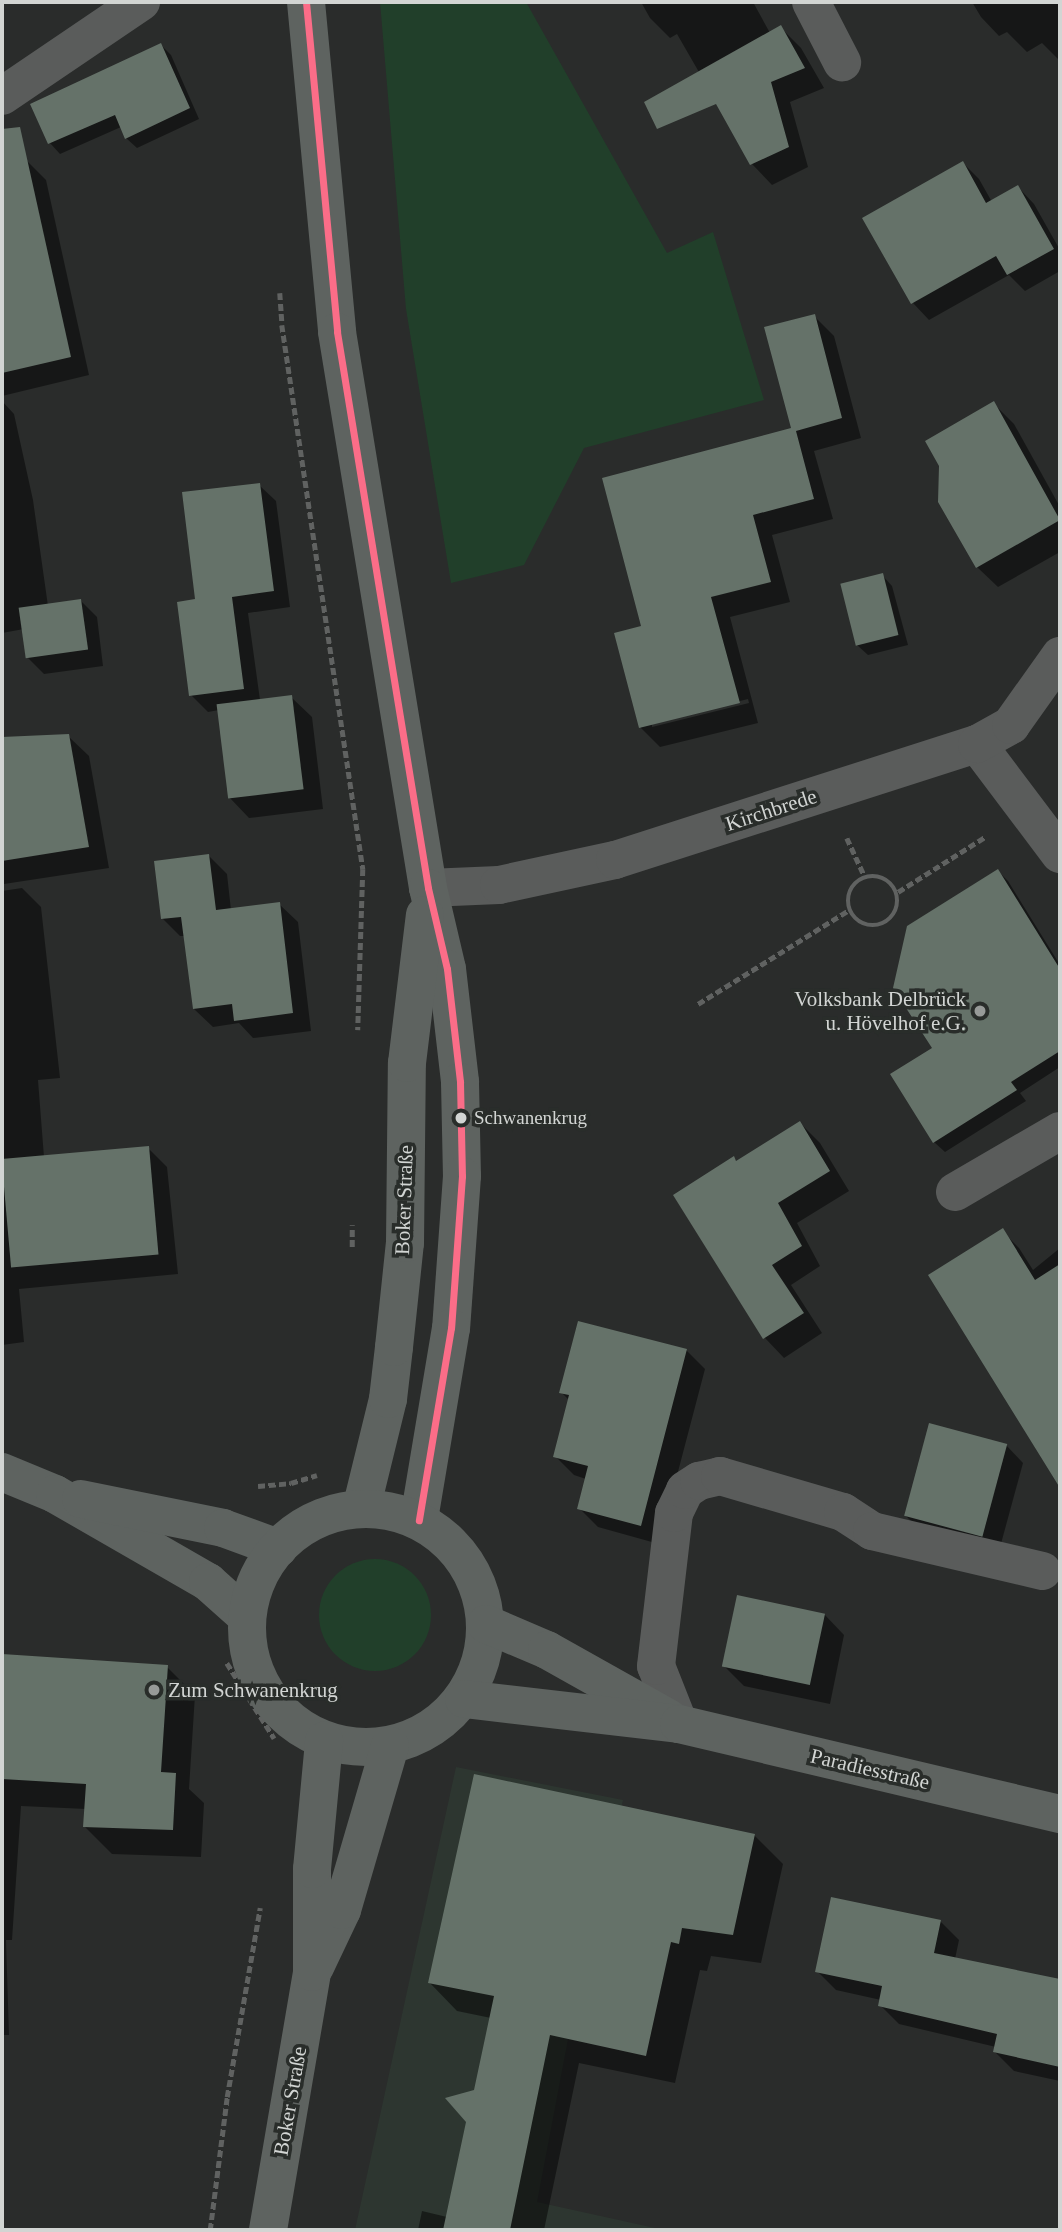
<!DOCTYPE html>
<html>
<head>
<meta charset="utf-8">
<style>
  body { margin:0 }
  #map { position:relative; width:1062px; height:2232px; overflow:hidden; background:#2a2c2b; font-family:Georgia,serif }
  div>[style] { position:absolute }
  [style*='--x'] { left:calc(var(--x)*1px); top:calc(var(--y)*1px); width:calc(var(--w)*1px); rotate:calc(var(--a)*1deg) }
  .built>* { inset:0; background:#2d3630 }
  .green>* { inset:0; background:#213f2a }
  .round { border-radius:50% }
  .shadow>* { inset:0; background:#0007 }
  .building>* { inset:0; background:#657269; transform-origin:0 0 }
  .path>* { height:4.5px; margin-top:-2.25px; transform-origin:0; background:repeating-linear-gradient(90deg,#606261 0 7px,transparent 0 10.5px) }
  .path>.ring { margin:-2.25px; padding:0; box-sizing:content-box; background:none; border:4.5px solid #606261; border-radius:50% }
  .minor>* { height:38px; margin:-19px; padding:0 19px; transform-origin:19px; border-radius:19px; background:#5a5c5b }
  .major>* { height:38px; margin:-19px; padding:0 19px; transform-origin:19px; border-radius:19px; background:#5e6360 }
  .major>.ring { margin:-19px; padding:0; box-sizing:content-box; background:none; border:38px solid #5e6360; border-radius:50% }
  .bus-1>* { height:7px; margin:-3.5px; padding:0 3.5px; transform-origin:3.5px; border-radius:3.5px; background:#fb6d88 }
  .dots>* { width:19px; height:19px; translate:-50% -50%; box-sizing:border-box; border:4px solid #292d2a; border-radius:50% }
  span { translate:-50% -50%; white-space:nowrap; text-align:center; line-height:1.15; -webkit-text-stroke:7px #292d2a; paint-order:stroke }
  .bus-label { font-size:19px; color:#d2d5d3 }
  .left { translate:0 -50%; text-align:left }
  .street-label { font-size:21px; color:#d2d5d3 }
  .poi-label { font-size:21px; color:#d2d5d3 }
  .right { translate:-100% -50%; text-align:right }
  .frame { position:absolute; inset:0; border:4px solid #d2d5d3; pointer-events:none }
</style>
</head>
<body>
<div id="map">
  <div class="built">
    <i style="clip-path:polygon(456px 1767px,623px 1800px,568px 2039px,537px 2202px,664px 2230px,355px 2230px)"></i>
  </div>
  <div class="green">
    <i style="clip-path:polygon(380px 2px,526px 2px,667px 253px,713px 232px,764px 400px,584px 448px,524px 565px,451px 583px,406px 309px)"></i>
    <i class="round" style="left:319px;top:1559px;width:112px;height:112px"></i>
  </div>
  <div class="shadow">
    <i style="clip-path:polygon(641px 2px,753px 2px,770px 33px,780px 27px,801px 48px,824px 88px,790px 102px,808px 167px,772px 185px,752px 164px,677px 34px,670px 38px,650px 18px)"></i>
    <i style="clip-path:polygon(972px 2px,1060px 2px,1060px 61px,1042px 43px,1027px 52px,1007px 32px,999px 36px,981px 17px)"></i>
    <i style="clip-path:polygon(161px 45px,171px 55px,199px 119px,137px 148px,126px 138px,121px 127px,60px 154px,50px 143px,32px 105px)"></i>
    <i style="clip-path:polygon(27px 161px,46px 180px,89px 375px,2px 396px,2px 167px)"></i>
    <i style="clip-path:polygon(963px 163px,979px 179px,992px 202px,1018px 187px,1034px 204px,1060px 250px,1060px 271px,1025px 291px,1009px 275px,929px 320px,913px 303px)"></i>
    <i style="clip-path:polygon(evenodd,814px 316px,834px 336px,861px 438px,814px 451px,833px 519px,772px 535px,790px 602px,730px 617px,758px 723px,660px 747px,641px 728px,643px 627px,793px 429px,814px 316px,748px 699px,749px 703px,652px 727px,652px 723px,748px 699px)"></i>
    <i style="clip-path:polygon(2px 401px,14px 414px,33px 500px,48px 606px,81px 601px,97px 617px,103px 666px,44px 674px,28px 658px,24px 629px,2px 633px)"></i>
    <i style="clip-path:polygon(994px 404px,1014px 424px,1060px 507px,1060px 552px,998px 587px,977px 567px)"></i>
    <i style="clip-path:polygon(259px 485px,276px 501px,290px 607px,248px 613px,260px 700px,291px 697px,312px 717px,323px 809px,249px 818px,229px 797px,219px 710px,208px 712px,191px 695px,197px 601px)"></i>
    <i style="clip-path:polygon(882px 575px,892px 586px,908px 645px,868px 655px,857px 645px)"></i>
    <i style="clip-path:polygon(68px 736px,89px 756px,109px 868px,4px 884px,2px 747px)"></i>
    <i style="clip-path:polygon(209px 856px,227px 874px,231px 910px,279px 904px,298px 922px,311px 1031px,253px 1038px,239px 1023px,213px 1027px,194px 1009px,185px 936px,180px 936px,162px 918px)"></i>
    <i style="clip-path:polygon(998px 871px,1008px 881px,1060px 965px,1060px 1004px,1054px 1009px,1060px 1020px,1060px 1067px,1020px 1093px,1026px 1101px,945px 1152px,934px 1142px,934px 1049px)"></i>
    <i style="clip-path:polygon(22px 888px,41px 907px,60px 1078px,38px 1080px,44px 1157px,148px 1148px,167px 1167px,178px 1274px,19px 1289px,24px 1342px,2px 1345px,2px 891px)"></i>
    <i style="clip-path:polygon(800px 1123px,820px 1143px,849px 1191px,797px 1223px,820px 1266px,791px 1285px,822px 1333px,784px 1358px,765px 1338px,675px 1195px,734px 1159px,738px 1163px)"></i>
    <i style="clip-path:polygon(1002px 1231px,1019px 1248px,1033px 1270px,1060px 1248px,1060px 1375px,1016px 1402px)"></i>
    <i style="clip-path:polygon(686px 1350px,705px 1369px,659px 1544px,598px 1527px,579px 1508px,586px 1479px,574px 1475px,555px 1456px,570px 1401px,561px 1392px)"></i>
    <i style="clip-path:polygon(1006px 1445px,1023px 1463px,999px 1551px,923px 1533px,906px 1516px)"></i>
    <i style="clip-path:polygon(824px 1614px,844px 1635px,830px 1704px,744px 1686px,724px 1666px)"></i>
    <i style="clip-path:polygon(2px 1656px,167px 1667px,195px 1695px,189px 1789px,204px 1803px,201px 1857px,112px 1854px,84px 1826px,86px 1809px,21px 1806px,12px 1940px,6px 1940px,9px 2035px,2px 2035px)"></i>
    <i style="clip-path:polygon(754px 1835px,783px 1864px,761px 1963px,711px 1956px,707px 1971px,700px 1970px,675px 2083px,579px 2063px,544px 2230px,418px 2230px,422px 2211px,447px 2217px,491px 2018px,457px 2011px,429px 1982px)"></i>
    <i style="clip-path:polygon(940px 1921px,959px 1940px,955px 1959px,1060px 1981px,1060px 2081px,1014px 2071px,995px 2052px,996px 2047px,899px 2024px,880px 2005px,881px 2000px,836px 1990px,817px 1971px)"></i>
  </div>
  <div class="building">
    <i style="clip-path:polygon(781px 25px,805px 68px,771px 82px,789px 147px,750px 165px,716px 104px,657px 129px,644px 102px)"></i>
    <i style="clip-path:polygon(161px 43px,190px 108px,125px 139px,115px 115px,48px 144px,30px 104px)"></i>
    <i style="clip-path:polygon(20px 127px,71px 357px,2px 373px,2px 129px)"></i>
    <i style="clip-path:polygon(963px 161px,986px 203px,1018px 185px,1054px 249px,1007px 275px,996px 256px,911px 304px,862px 218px)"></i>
    <i style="clip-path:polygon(815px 314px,842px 418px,796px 431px,814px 499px,753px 515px,771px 582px,711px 597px,740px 703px,639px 728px,614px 633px,641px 626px,602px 478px,791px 428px,764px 327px)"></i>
    <i style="clip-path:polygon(994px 401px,1060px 520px,976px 568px,938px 502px,939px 466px,925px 441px)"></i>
    <i style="clip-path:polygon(260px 483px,274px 591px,232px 597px,244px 689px,189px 696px,177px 602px,195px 599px,182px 492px)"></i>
    <i style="left:883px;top:573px;width:64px;height:44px;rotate:76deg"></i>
    <i style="left:81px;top:599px;width:51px;height:63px;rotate:82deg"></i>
    <i style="left:292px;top:695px;width:95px;height:76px;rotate:83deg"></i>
    <i style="clip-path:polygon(69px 734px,89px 847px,2px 861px,2px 737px)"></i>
    <i style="clip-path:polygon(209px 854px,216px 910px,280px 902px,293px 1013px,234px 1021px,232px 1004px,193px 1009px,181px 917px,161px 919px,154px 861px)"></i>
    <i style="clip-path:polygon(998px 869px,1060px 969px,1060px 1051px,1011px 1082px,1017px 1090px,933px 1143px,890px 1074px,932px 1048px,893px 988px,907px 926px)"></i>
    <i style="clip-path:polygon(800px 1121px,830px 1171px,778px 1203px,802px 1246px,772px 1265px,804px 1313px,763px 1339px,673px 1195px,734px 1156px,736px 1161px)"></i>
    <i style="left:149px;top:1146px;width:109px;height:148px;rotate:85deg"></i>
    <i style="clip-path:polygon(1003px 1228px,1035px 1280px,1060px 1264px,1060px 1488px,928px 1275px)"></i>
    <i style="clip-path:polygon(578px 1321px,687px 1349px,641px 1526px,577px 1509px,588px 1466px,553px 1457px,569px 1395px,559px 1393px)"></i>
    <i style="left:929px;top:1423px;width:81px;height:96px;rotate:15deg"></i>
    <i style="left:737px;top:1595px;width:90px;height:73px;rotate:12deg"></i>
    <i style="clip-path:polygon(2px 1654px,168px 1665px,161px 1772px,176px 1773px,173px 1830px,83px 1827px,86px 1784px,2px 1779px)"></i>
    <i style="clip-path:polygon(474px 1774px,755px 1834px,733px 1935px,682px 1928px,679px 1944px,671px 1942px,646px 2056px,550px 2035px,510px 2230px,443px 2230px,466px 2122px,445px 2098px,474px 2090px,494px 1996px,428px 1983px)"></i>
    <i style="clip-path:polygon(831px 1897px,941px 1920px,934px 1953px,1060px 1979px,1060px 2067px,993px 2052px,997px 2034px,878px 2006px,882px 1986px,815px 1972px)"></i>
  </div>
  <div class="path">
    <i style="--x:280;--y:293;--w:32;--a:86"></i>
    <i style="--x:282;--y:325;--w:550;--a:81.53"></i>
    <i style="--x:363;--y:869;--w:161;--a:91.8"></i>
    <i style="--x:847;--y:838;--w:43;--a:65.2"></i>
    <i class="ring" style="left:848px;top:876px;width:45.5px;height:45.5px"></i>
    <i style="--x:898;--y:892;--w:103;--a:-32.3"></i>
    <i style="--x:698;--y:1004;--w:178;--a:-31.9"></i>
    <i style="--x:352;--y:1247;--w:22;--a:-90"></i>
    <i style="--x:258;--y:1486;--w:33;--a:-5"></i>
    <i style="--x:291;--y:1483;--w:27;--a:-17"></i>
    <i style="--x:227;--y:1663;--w:89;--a:57.9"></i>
    <i style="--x:210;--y:2230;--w:134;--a:-82.7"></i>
    <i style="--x:227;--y:2097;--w:192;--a:-80.1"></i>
  </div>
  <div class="minor">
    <i style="--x:811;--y:2;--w:68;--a:62.7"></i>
    <i style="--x:2;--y:96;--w:168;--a:-34.1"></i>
    <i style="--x:977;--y:744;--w:138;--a:53"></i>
    <i style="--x:428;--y:888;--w:71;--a:-2.4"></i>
    <i style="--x:499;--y:885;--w:119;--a:-12.2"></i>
    <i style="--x:615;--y:860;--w:380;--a:-17.8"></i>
    <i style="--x:977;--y:744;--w:39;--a:-29"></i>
    <i style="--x:1011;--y:725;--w:85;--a:-54.6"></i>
    <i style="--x:955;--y:1192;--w:121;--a:-30.2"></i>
    <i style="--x:679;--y:1724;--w:62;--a:-111.6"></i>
    <i style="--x:656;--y:1666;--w:154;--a:-83.3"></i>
    <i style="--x:674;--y:1513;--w:25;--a:-64"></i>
    <i style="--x:685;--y:1490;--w:17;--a:-33"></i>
    <i style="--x:699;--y:1481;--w:22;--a:-13"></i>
    <i style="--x:720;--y:1476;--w:128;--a:16.3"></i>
    <i style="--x:843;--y:1512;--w:35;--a:33"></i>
    <i style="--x:872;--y:1531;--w:175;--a:13.2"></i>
  </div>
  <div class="major">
    <i style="--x:306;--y:2;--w:331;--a:84.6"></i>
    <i style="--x:337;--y:332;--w:563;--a:80.7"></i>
    <i style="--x:428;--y:888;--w:83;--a:76.8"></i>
    <i style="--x:447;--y:969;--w:114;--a:83.4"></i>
    <i style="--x:460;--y:1082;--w:94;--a:88.8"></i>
    <i style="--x:462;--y:1176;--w:152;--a:94.1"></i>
    <i style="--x:451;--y:1328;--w:195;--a:99.5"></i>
    <i style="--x:2;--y:1472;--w:57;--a:22.5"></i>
    <i style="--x:55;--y:1494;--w:177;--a:29.9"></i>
    <i style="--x:208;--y:1582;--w:52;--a:41.9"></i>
    <i style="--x:81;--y:1499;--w:145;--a:11.5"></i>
    <i style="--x:223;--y:1528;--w:59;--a:20"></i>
    <i style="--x:361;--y:1509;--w:113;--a:-76.2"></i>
    <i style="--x:388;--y:1399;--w:52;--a:-83.4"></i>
    <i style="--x:394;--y:1347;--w:105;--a:-84"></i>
    <i style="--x:405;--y:1243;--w:180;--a:-89.4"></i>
    <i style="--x:407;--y:1063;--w:149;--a:-83.1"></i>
    <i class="ring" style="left:247px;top:1509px;width:200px;height:200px"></i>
    <i style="--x:486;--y:1624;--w:66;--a:23.1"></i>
    <i style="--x:547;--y:1650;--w:139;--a:29.3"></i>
    <i style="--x:464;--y:1699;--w:216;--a:6.6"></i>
    <i style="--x:679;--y:1724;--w:391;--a:13.3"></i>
    <i style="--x:315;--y:1967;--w:63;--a:-64.7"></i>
    <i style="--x:342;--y:1910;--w:171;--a:-73.7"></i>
    <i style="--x:268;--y:2230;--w:262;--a:-80.3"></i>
    <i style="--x:312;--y:1972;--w:103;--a:-90"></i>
    <i style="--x:312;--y:1869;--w:129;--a:-84.6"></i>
  </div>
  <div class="bus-1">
    <i style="--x:306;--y:2;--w:331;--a:84.6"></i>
    <i style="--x:337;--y:332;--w:563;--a:80.7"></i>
    <i style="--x:428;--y:888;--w:83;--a:76.8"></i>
    <i style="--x:447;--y:969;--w:114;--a:83.4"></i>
    <i style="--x:460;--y:1082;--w:94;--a:88.8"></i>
    <i style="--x:462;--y:1176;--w:152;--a:94.1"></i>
    <i style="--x:451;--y:1328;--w:195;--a:99.5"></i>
  </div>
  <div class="dots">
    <i style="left:980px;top:1011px;background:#979a98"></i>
    <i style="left:461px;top:1118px;background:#d2d5d3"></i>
    <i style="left:154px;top:1690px;background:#979a98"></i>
  </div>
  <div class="bus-label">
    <span class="left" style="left:474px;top:1118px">Schwanenkrug</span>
  </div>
  <div class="street-label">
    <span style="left:771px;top:810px;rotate:-18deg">Kirchbrede</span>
    <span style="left:404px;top:1200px;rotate:-88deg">Boker Straße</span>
    <span style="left:870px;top:1769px;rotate:13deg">Paradiesstraße</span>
    <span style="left:290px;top:2101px;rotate:-80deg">Boker Straße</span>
  </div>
  <div class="poi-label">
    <span class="right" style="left:966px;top:1011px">Volksbank Delbrück<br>u. Hövelhof e.G.</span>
    <span class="left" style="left:168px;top:1690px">Zum Schwanenkrug</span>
  </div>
  <div class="frame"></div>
</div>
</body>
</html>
